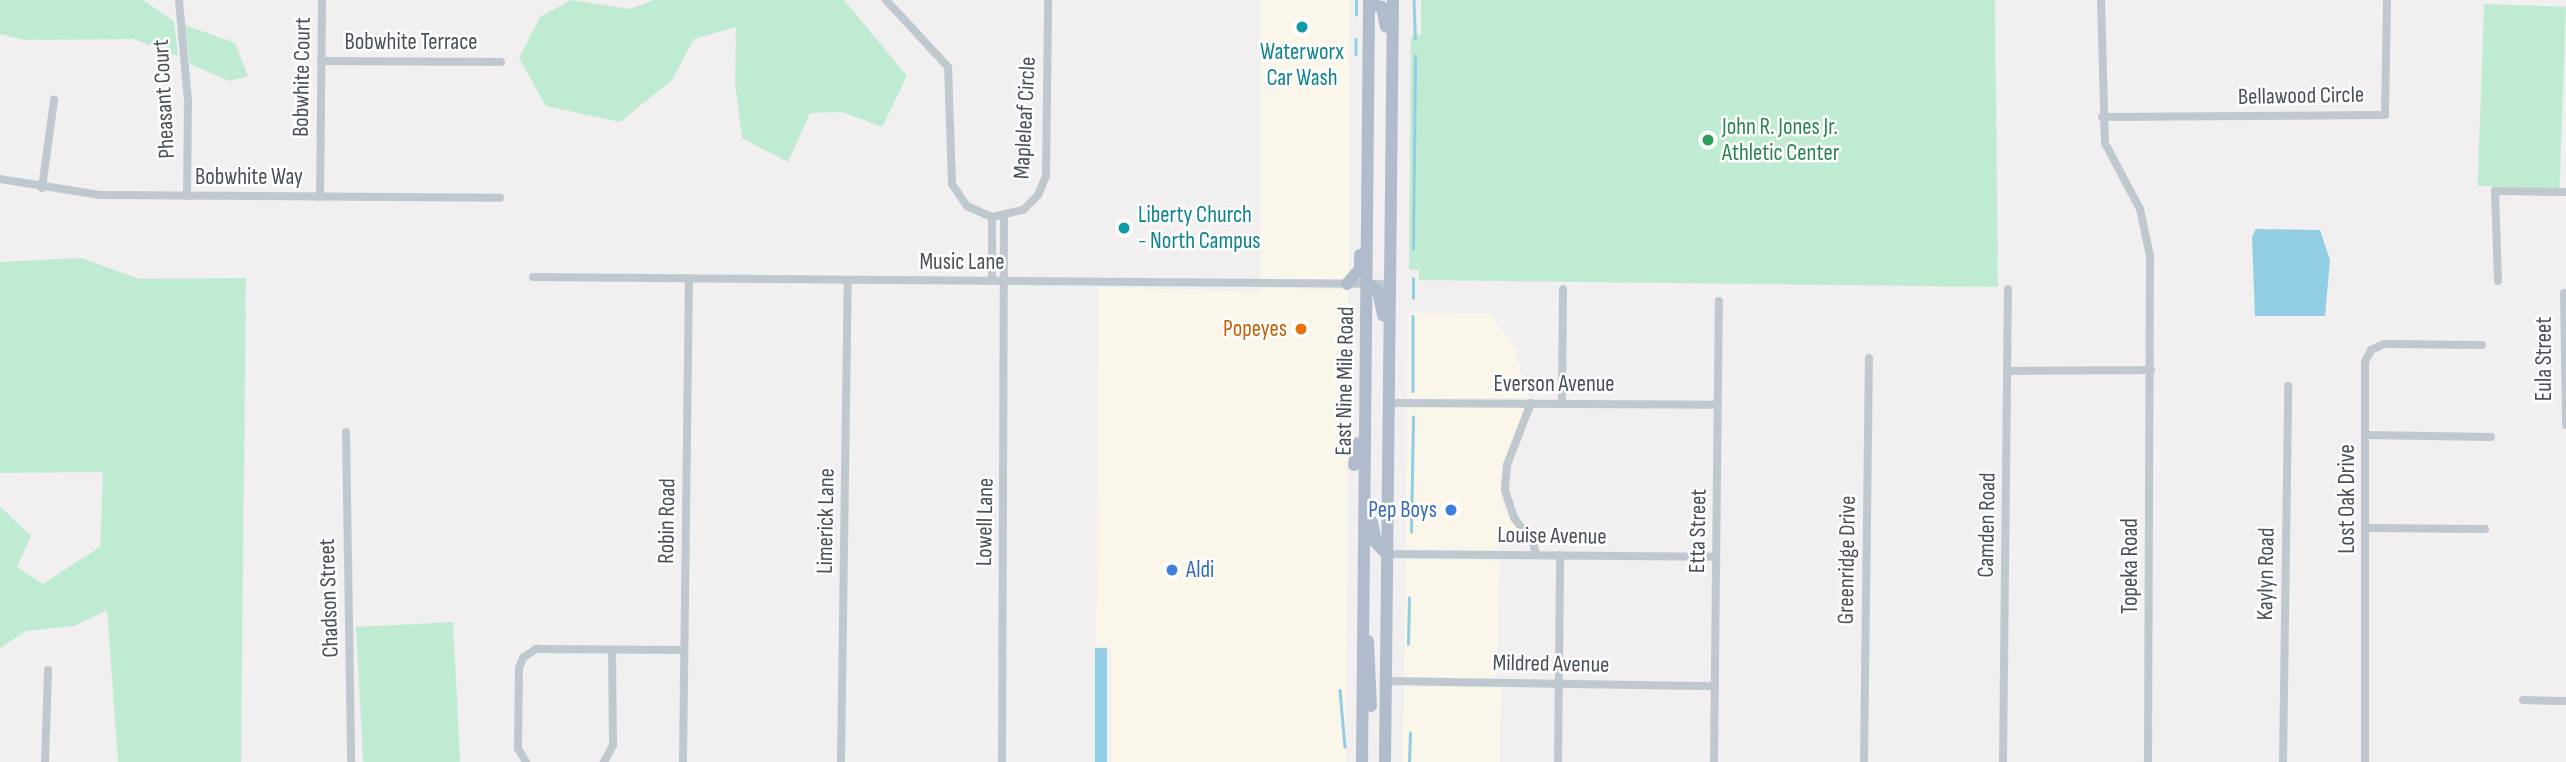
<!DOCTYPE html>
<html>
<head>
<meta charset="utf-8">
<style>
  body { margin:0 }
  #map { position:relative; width:2566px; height:762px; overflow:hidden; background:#f1efef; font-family:"Sofia Sans Condensed",sans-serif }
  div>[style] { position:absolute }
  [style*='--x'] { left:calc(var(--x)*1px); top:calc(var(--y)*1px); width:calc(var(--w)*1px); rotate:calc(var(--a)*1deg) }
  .commercial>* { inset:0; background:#faf6e9; transform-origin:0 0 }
  .green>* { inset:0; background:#c0ebd3; transform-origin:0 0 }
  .water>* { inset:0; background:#91cee4; transform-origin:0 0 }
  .stream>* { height:2.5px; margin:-1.25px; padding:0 1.25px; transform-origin:1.25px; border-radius:1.25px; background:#91cee4 }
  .minor>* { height:8px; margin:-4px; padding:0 4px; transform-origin:4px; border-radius:4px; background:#c0c8cf }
  .primary>* { height:12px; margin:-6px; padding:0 6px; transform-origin:6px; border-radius:6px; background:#b0bccb }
  .dots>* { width:19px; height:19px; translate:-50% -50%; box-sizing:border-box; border:4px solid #fff; border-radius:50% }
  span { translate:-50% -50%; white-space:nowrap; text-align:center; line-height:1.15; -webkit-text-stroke:5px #fff; paint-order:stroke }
  .street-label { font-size:23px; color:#48515a }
  .culture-label { font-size:23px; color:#0d838f }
  .left { translate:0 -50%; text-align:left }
  .leisure-label { font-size:23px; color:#27864d }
  .food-label { font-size:23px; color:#c56008 }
  .right { translate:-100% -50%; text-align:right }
  .shop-label { font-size:23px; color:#366cbe }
</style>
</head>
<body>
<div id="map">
  <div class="commercial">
    <i style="left:1261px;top:0;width:88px;height:279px"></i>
    <i style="clip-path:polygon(1099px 287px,1260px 292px,1261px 288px,1348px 289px,1346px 762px,1111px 762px,1111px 648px,1096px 644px)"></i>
    <i style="clip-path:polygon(1408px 313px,1490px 314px,1514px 347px,1529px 398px,1407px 398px)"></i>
    <i style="clip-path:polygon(1407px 407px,1525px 408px,1500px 477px,1503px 506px,1524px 541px,1499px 540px,1499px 550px,1406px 549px)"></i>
    <i style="left:1406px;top:559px;width:93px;height:118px;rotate:1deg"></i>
    <i style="left:1404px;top:686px;width:97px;height:76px;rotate:1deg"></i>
  </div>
  <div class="green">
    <i style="clip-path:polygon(0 0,143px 0,174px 21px,178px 56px,133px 39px,24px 40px,0 34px)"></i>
    <i style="clip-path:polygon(571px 0,630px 9px,654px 0,844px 0,907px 76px,882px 127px,842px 112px,810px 113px,788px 162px,742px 138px,735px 83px,736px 27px,694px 39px,672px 80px,620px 122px,546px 106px,519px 58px,540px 17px)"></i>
    <i style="clip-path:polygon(1421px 0,1995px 0,1998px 287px,1419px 280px,1419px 270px,1409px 269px,1411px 35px,1421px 35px)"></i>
    <i style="left:2484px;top:4px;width:82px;height:182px;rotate:2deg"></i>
    <i style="clip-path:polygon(185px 25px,235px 43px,248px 76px,229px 81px,190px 64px)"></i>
    <i style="clip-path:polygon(81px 258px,140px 279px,246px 278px,241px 762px,118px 762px,107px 610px,74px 626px,26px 631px,0 648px,0 506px,31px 536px,17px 567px,43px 584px,100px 547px,103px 472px,0 473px,0 262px)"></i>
    <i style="left:453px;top:622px;width:140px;height:97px;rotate:87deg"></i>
  </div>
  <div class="water">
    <i style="clip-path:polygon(2256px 229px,2320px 230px,2330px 260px,2325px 316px,2255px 316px,2252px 237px)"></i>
    <i style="left:1095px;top:648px;width:12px;height:114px"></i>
  </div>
  <div class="stream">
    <i style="--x:1414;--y:0;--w:38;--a:88"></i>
    <i style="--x:1356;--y:15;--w:15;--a:-90"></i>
    <i style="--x:1356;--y:39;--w:15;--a:90"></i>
    <i style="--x:1413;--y:249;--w:193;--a:-89.4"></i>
    <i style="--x:1413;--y:298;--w:19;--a:-90"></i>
    <i style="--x:1413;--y:316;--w:75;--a:90"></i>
    <i style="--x:1411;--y:532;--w:115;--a:-89"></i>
    <i style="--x:1408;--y:644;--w:46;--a:-88.8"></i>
    <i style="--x:1340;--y:690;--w:57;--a:85"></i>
    <i style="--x:1409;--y:762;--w:29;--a:-88"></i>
  </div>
  <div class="minor">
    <i style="--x:179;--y:0;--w:101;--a:84.9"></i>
    <i style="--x:188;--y:101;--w:95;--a:90.6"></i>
    <i style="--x:886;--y:0;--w:91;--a:47.2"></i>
    <i style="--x:948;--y:67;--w:117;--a:88"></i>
    <i style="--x:952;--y:184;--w:27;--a:56"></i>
    <i style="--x:967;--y:206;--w:27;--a:24"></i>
    <i style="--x:992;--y:217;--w:32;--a:-13"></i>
    <i style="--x:1023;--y:210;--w:21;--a:-45"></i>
    <i style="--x:1038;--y:195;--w:21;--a:-67"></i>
    <i style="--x:1046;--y:176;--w:176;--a:-89.3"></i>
    <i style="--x:2101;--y:0;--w:143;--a:88.4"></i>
    <i style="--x:2105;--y:143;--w:75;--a:62.1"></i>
    <i style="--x:2140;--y:209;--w:48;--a:78"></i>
    <i style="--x:2150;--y:256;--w:506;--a:90.23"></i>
    <i style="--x:321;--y:61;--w:180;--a:0.3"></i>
    <i style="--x:2102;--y:117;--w:283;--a:-0.4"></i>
    <i style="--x:2385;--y:115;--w:115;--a:-89"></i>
    <i style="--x:0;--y:179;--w:101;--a:9.1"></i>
    <i style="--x:100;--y:195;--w:400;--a:0.4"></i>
    <i style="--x:42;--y:188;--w:89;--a:-82.2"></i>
    <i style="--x:320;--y:197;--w:197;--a:-89.4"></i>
    <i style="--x:533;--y:277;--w:858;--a:0.47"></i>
    <i style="--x:992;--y:281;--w:64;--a:-90"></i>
    <i style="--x:2498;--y:281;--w:90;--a:-91.9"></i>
    <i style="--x:2495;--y:191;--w:71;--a:0.8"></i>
    <i style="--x:2564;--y:293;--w:132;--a:89.1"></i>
    <i style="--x:2008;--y:371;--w:143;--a:-0.4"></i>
    <i style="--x:1389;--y:403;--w:329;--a:0.3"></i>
    <i style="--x:1531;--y:403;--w:66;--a:111.2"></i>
    <i style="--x:1507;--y:465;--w:25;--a:95"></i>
    <i style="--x:1505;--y:490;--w:29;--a:72"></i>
    <i style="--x:1514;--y:518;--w:31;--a:52"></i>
    <i style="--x:1533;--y:542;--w:13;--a:77"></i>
    <i style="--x:1562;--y:403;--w:114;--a:-89.5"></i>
    <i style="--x:346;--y:432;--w:330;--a:89.1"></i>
    <i style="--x:2365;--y:435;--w:126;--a:0.9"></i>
    <i style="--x:2366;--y:528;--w:119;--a:0.5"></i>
    <i style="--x:1387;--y:554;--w:329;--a:0.5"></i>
    <i style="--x:1386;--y:681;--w:329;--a:0.9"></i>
    <i style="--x:2523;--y:700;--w:43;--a:1.3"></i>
    <i style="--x:45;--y:762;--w:92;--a:-88.1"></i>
    <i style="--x:526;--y:762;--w:16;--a:-120"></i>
    <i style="--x:518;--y:748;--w:80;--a:-89.3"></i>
    <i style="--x:519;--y:668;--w:11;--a:-68"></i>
    <i style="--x:523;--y:658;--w:16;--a:-35"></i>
    <i style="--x:536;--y:649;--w:148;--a:0.4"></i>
    <i style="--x:604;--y:762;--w:19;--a:-62"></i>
    <i style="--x:613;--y:745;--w:95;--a:-90.6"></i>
    <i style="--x:683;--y:762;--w:481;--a:-89.3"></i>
    <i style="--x:841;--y:762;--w:481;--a:-89.2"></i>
    <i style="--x:1002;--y:762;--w:546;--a:-89.79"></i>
    <i style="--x:1558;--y:762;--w:207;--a:-89.4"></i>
    <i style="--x:1714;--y:762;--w:461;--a:-89.4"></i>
    <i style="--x:1864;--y:762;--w:404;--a:-89.3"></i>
    <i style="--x:2003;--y:762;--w:473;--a:-89.4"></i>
    <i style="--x:2283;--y:762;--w:376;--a:-89.2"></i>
    <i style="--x:2365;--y:762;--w:400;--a:-90"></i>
    <i style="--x:2365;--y:362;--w:13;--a:-63"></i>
    <i style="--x:2371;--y:350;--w:14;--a:-25"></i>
    <i style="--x:2384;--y:344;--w:98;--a:0.6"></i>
  </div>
  <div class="primary">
    <i style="--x:1369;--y:4;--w:13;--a:13"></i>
    <i style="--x:1382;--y:7;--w:20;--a:79"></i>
    <i style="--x:1347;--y:284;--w:20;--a:-49"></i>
    <i style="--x:1360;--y:269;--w:14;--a:-90"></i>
    <i style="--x:1367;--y:284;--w:13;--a:32"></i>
    <i style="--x:1378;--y:291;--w:25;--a:78"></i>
    <i style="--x:1354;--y:465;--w:22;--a:-80"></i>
    <i style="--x:1372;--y:522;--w:21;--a:79"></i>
    <i style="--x:1376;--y:543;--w:16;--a:45"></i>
    <i style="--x:1368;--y:641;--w:65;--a:87.4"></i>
    <i style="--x:1362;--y:762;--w:762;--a:-89.47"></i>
    <i style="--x:1385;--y:762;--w:762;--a:-89.4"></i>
  </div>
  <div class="dots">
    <i style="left:1302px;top:27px;background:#0f9aa8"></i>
    <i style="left:1708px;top:140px;background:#2e9e5b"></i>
    <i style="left:1124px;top:228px;background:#0f9aa8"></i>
    <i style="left:1301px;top:329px;background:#e8710a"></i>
    <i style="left:1451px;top:510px;background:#3f7fe0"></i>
    <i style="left:1172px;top:570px;background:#3f7fe0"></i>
  </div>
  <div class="street-label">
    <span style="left:411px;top:42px">Bobwhite Terrace</span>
    <span style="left:302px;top:77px;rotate:-89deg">Bobwhite Court</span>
    <span style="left:2301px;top:96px;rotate:-1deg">Bellawood Circle</span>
    <span style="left:164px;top:99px;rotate:-93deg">Pheasant Court</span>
    <span style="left:1025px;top:118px;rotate:-87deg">Mapleleaf Circle</span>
    <span style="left:249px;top:177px">Bobwhite Way</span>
    <span style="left:962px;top:262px">Music Lane</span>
    <span style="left:2544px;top:359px;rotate:-90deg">Eula Street</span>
    <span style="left:1345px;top:381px;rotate:-89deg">East Nine Mile Road</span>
    <span style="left:1554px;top:384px">Everson Avenue</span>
    <span style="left:2347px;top:499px;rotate:-90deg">Lost Oak Drive</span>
    <span style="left:667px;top:521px;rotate:-89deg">Robin Road</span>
    <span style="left:826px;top:521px;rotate:-89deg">Limerick Lane</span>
    <span style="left:985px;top:522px;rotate:-89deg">Lowell Lane</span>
    <span style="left:1987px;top:525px;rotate:-89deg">Camden Road</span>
    <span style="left:1698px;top:531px;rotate:-89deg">Etta Street</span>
    <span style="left:1552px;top:536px;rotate:1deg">Louise Avenue</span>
    <span style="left:1847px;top:560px;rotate:-89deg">Greenridge Drive</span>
    <span style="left:2130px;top:566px;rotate:-90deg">Topeka Road</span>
    <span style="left:2266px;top:574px;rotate:-89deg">Kaylyn Road</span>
    <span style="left:329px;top:598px;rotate:-92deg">Chadson Street</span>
    <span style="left:1551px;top:664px;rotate:1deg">Mildred Avenue</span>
  </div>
  <div class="culture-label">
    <span style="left:1302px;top:65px">Waterworx<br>Car Wash</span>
    <span class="left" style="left:1138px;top:228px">Liberty Church<br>- North Campus</span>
  </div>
  <div class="leisure-label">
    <span class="left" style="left:1722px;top:140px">John R. Jones Jr.<br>Athletic Center</span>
  </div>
  <div class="food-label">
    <span class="right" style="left:1287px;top:329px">Popeyes</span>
  </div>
  <div class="shop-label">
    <span class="right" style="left:1437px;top:510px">Pep Boys</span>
    <span class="left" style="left:1186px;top:570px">Aldi</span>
  </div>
</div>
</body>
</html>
